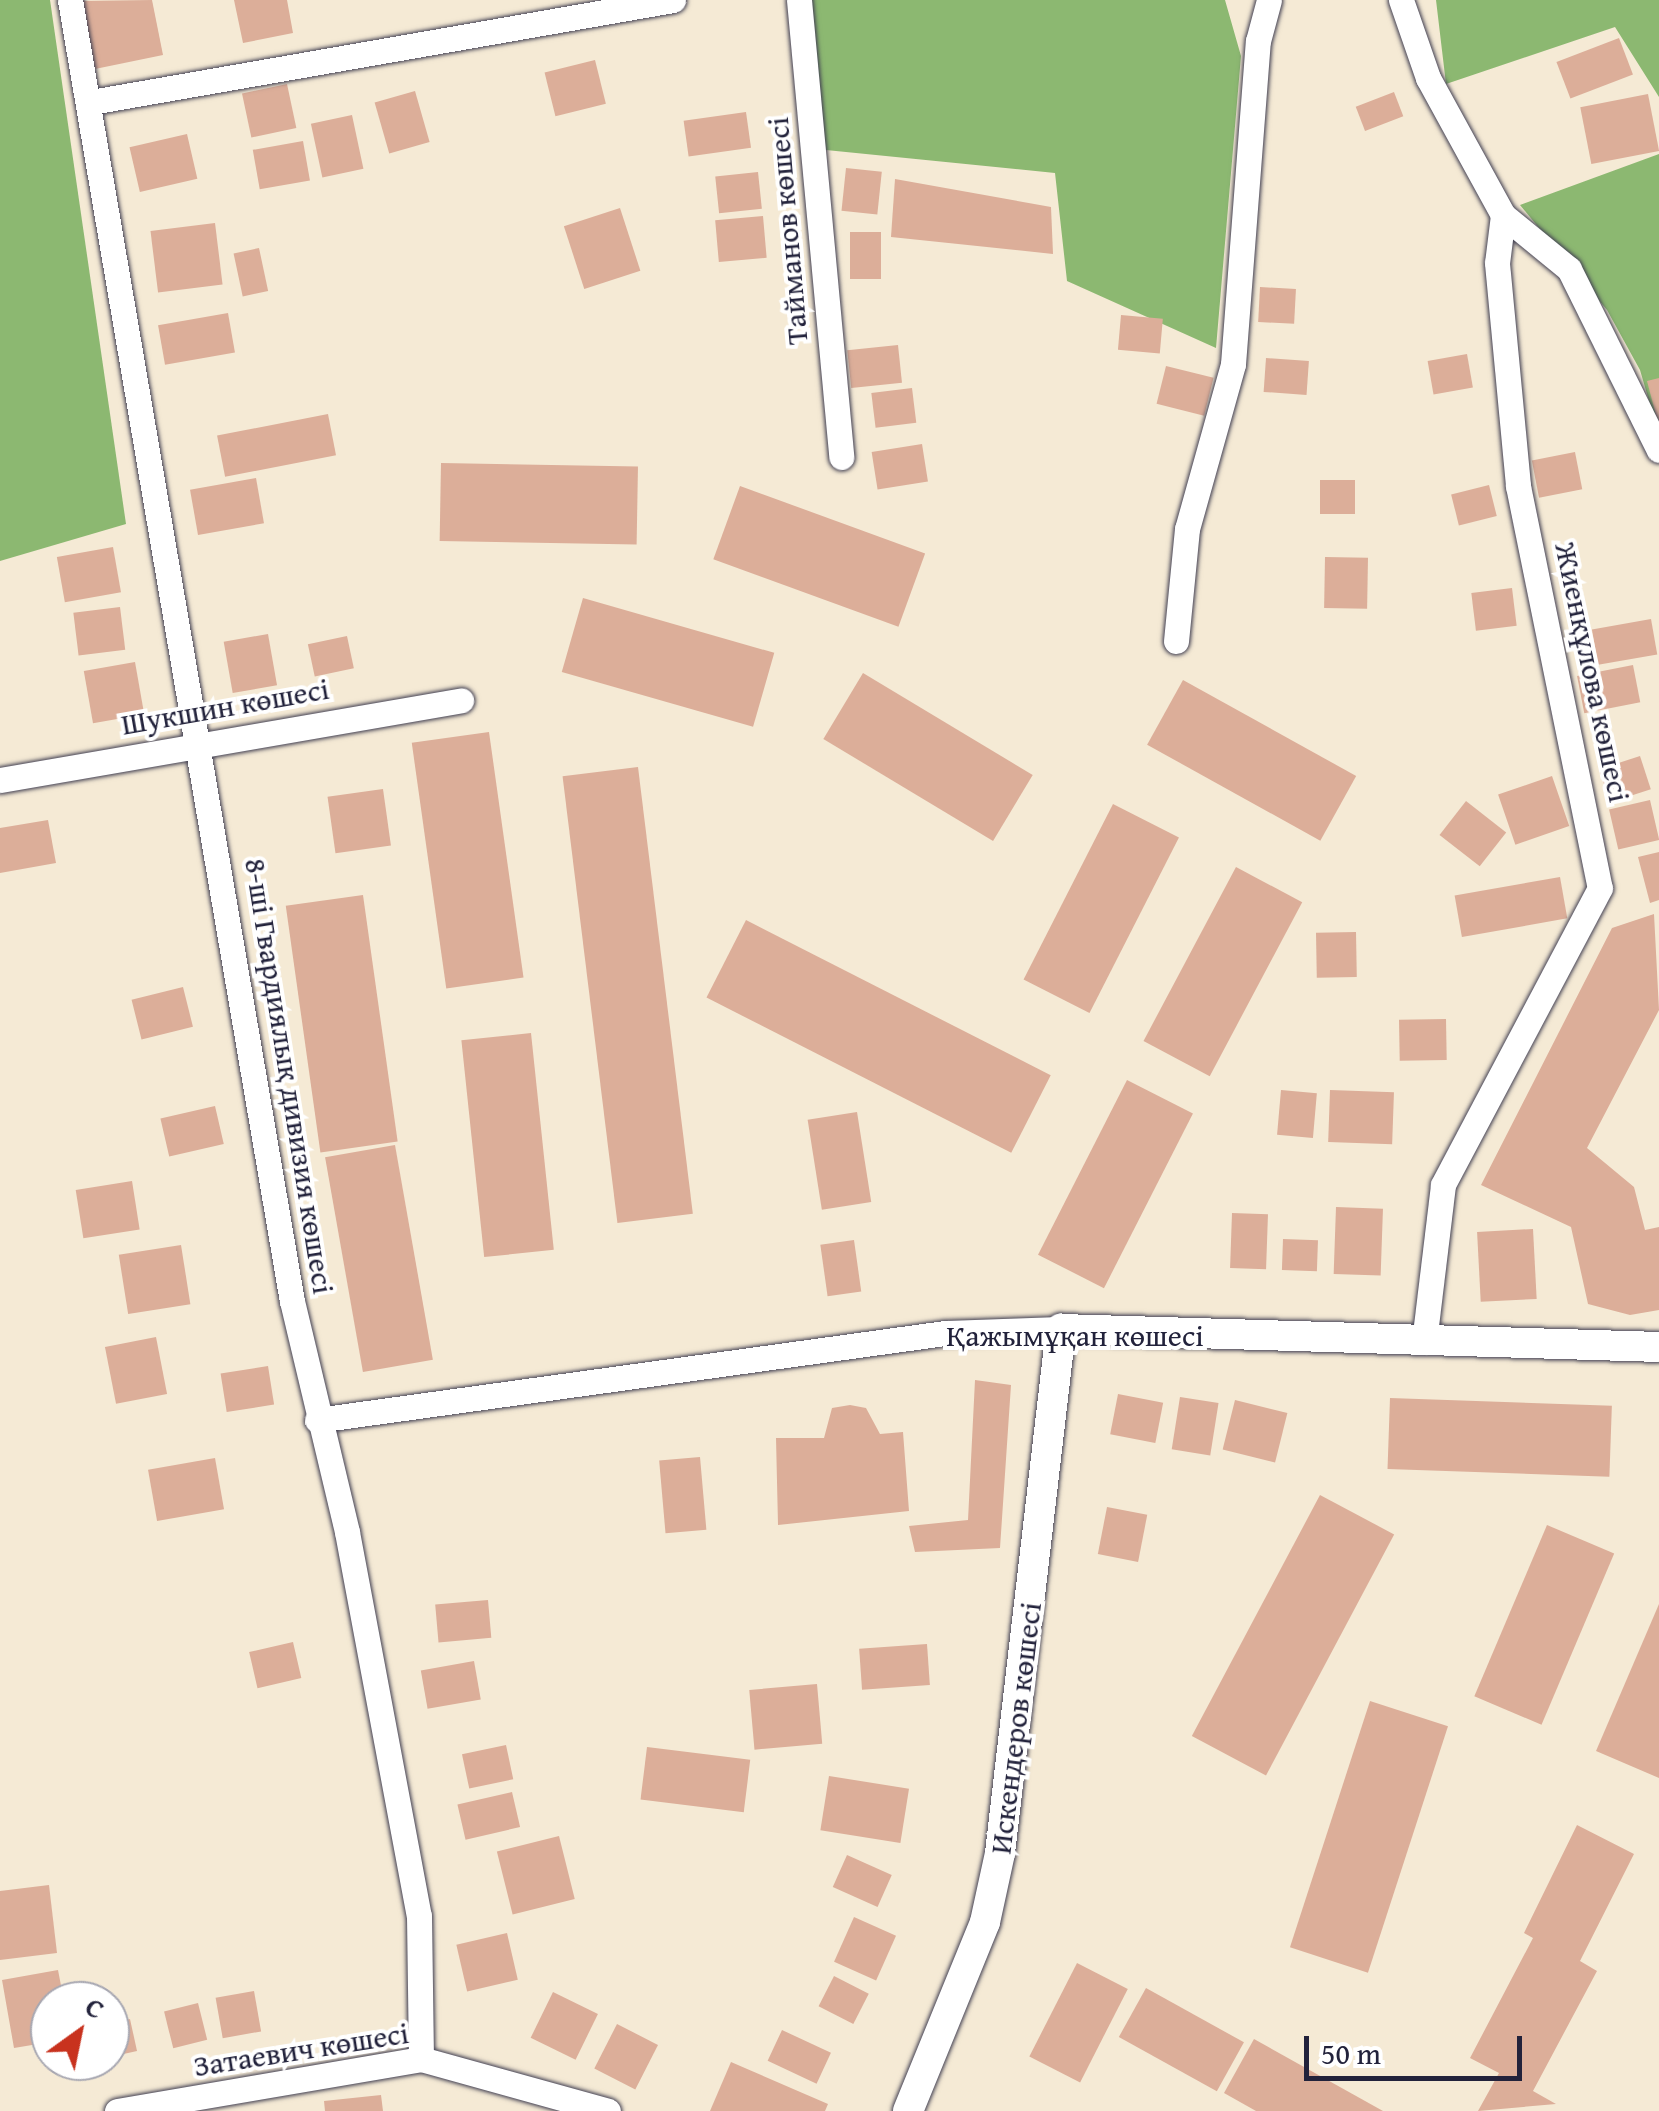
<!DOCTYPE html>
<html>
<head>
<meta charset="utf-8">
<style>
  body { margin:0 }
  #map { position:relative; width:1659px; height:2111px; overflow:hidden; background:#f5ead5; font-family:"Gentium Book Plus",serif }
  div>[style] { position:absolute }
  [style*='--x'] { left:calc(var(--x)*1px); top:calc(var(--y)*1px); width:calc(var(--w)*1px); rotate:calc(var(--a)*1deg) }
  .forest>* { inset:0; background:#8cb871 }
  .building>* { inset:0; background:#dcae99; transform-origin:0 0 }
  .roads { filter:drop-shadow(0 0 2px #424052) drop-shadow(0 0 2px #424052) }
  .minor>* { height:25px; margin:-12.5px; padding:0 12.5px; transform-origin:12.5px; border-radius:12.5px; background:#fff }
  .tertiary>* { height:30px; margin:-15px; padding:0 15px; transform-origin:15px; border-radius:15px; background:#fff }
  span { translate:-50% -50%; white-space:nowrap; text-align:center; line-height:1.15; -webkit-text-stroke:8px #fff; paint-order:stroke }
  .street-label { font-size:30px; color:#22223b }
  .north { position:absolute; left:30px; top:1981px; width:100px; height:100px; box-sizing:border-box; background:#fff; border:2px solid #a7a7b1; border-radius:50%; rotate:33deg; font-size:28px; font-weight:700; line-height:40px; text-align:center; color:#22223b }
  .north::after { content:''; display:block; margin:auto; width:35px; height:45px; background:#c8321e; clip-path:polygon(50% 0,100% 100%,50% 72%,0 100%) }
  .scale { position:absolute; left:1304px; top:2036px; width:218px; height:45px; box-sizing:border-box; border:5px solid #22223b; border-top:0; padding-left:12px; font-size:30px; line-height:35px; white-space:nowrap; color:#22223b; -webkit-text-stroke:8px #fff; paint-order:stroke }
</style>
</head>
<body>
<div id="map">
  <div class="forest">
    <i style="clip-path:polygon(0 0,50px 0,126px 524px,0 561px)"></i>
    <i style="clip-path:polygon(803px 0,1225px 0,1241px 56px,1216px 348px,1067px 281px,1055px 173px,826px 150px)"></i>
    <i style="clip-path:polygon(1436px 0,1659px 0,1659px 97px,1615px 27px,1446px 84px)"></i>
    <i style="clip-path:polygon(1659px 154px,1659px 435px,1640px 370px,1607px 310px,1520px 205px)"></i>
  </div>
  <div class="building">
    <i style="clip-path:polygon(152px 0,163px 55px,95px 69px,81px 1px)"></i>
    <i style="clip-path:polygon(234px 0,287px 0,293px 33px,243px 43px)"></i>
    <i style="left:1619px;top:38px;width:39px;height:67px;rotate:69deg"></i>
    <i style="left:595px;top:60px;width:45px;height:52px;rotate:76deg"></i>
    <i style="left:287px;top:84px;width:45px;height:46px;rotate:78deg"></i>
    <i style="left:415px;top:91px;width:53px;height:42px;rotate:74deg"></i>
    <i style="left:1394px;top:92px;width:26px;height:41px;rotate:69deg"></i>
    <i style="left:1648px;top:94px;width:58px;height:69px;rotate:79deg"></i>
    <i style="left:746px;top:112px;width:36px;height:63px;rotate:82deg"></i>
    <i style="left:352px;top:115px;width:55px;height:42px;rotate:78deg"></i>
    <i style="left:187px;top:134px;width:46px;height:59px;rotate:77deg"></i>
    <i style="left:303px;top:141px;width:40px;height:51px;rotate:80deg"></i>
    <i style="left:846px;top:168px;width:36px;height:43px;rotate:6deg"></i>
    <i style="left:758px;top:172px;width:37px;height:43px;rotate:84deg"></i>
    <i style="clip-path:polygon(895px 179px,1051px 207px,1053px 254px,891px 237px)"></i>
    <i style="left:620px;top:208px;width:66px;height:59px;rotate:72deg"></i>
    <i style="left:763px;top:216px;width:42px;height:48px;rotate:85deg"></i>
    <i style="left:215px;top:223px;width:62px;height:65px;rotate:83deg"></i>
    <i style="left:850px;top:232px;width:31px;height:47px"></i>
    <i style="left:259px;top:248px;width:44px;height:26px;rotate:78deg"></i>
    <i style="left:1260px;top:287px;width:36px;height:35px;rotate:3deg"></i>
    <i style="left:228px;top:313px;width:40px;height:71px;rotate:80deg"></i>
    <i style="left:1121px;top:315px;width:42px;height:35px;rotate:5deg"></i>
    <i style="left:898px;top:345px;width:38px;height:51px;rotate:84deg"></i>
    <i style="left:1467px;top:354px;width:34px;height:40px;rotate:80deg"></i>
    <i style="left:1266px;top:358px;width:43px;height:34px;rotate:4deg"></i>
    <i style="left:1166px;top:366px;width:49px;height:39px;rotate:14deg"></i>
    <i style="clip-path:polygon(1659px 378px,1659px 422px,1658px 423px,1647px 381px)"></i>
    <i style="left:912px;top:388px;width:35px;height:41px;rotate:83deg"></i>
    <i style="left:328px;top:414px;width:42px;height:113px;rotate:79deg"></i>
    <i style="left:922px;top:444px;width:38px;height:51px;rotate:81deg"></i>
    <i style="left:1575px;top:452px;width:38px;height:44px;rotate:79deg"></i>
    <i style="left:441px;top:463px;width:197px;height:78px;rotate:1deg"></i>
    <i style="left:256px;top:478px;width:46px;height:67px;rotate:80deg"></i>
    <i style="left:1320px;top:480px;width:35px;height:34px"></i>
    <i style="left:1489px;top:485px;width:32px;height:39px;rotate:76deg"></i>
    <i style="left:740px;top:486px;width:197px;height:78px;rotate:20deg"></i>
    <i style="left:113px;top:547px;width:46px;height:57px;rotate:80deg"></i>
    <i style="left:1325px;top:557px;width:43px;height:51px;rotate:1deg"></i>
    <i style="left:1512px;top:588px;width:38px;height:41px;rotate:83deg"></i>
    <i style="left:583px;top:598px;width:199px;height:77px;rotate:16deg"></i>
    <i style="left:120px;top:607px;width:43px;height:47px;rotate:83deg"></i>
    <i style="left:1651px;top:619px;width:36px;height:60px;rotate:80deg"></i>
    <i style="left:268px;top:634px;width:52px;height:45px;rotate:80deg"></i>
    <i style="left:347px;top:636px;width:33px;height:40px;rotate:78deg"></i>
    <i style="left:135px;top:662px;width:53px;height:52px;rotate:80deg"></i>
    <i style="left:1633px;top:665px;width:38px;height:57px;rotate:79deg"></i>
    <i style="left:863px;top:673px;width:198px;height:77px;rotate:31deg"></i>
    <i style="left:1183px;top:680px;width:198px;height:74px;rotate:29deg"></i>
    <i style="left:489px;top:732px;width:248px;height:78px;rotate:82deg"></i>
    <i style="left:1640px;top:756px;width:35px;height:43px;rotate:72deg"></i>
    <i style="left:638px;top:767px;width:450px;height:76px;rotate:83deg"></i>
    <i style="left:1552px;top:776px;width:53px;height:57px;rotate:71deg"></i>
    <i style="left:383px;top:789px;width:57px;height:56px;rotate:82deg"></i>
    <i style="left:1650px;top:800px;width:41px;height:42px;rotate:77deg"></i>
    <i style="left:1466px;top:801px;width:51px;height:43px;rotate:38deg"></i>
    <i style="left:1113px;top:804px;width:74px;height:197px;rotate:27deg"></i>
    <i style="clip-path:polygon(48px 820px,56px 863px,0 873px,0 828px)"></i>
    <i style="clip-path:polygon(1659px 852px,1659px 900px,1650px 903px,1638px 857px)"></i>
    <i style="left:1236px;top:867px;width:75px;height:197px;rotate:28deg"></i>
    <i style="left:1560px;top:877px;width:42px;height:107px;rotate:80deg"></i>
    <i style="left:363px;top:895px;width:249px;height:78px;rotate:82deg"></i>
    <i style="clip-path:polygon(1654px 914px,1659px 1010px,1587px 1148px,1634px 1187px,1645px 1230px,1659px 1227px,1659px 1310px,1630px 1315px,1588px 1304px,1571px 1227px,1481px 1185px,1612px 928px)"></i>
    <i style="left:746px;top:920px;width:342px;height:87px;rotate:27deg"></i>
    <i style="left:1356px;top:932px;width:45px;height:40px;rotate:89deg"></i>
    <i style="left:183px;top:987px;width:41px;height:53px;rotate:76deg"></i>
    <i style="left:1446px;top:1019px;width:41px;height:47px;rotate:89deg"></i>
    <i style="left:531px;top:1033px;width:218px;height:70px;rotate:84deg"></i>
    <i style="left:1127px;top:1080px;width:74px;height:196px;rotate:27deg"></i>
    <i style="left:1281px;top:1090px;width:36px;height:45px;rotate:5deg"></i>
    <i style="left:1330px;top:1090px;width:64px;height:52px;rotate:2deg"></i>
    <i style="left:215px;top:1106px;width:39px;height:56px;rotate:77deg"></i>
    <i style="left:857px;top:1112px;width:91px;height:50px;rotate:81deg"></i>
    <i style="left:395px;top:1145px;width:218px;height:71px;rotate:80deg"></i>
    <i style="left:132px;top:1181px;width:49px;height:57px;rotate:81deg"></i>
    <i style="left:1336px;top:1207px;width:47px;height:67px;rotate:2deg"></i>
    <i style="left:1232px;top:1213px;width:36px;height:55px;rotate:2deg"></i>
    <i style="left:1533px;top:1229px;width:70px;height:56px;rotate:87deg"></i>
    <i style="left:1283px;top:1239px;width:35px;height:31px;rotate:2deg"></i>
    <i style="left:854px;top:1240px;width:52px;height:34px;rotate:82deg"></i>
    <i style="left:181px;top:1245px;width:60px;height:63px;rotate:81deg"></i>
    <i style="left:156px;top:1337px;width:58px;height:52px;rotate:79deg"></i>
    <i style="left:268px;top:1366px;width:39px;height:48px;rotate:81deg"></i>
    <i style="clip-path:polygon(975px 1380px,1011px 1385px,1000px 1548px,915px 1552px,909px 1526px,968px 1520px)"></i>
    <i style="left:1118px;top:1394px;width:46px;height:41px;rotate:11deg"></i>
    <i style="left:1180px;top:1397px;width:39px;height:53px;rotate:9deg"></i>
    <i style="left:1390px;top:1398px;width:222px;height:71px;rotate:2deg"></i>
    <i style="left:1235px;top:1400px;width:54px;height:51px;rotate:14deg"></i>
    <i style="clip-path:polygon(850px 1405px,866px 1408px,880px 1434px,903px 1432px,909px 1511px,778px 1525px,776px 1438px,824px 1438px,832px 1408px)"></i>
    <i style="left:700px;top:1457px;width:73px;height:41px;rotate:85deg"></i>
    <i style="left:215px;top:1458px;width:52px;height:68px;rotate:80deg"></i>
    <i style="left:1320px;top:1495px;width:84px;height:273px;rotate:28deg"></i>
    <i style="left:1107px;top:1507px;width:41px;height:48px;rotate:11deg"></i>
    <i style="left:1547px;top:1525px;width:73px;height:186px;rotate:23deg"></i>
    <i style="left:488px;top:1600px;width:38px;height:53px;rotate:85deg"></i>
    <i style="clip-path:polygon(1659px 1604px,1659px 1778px,1596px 1751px)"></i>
    <i style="left:293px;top:1642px;width:37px;height:45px;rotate:77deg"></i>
    <i style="left:927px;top:1644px;width:41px;height:68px;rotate:86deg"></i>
    <i style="left:474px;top:1661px;width:39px;height:54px;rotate:80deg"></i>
    <i style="left:817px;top:1684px;width:60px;height:68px;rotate:85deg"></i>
    <i style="left:1370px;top:1701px;width:82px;height:259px;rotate:18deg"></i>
    <i style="left:506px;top:1745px;width:35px;height:45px;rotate:78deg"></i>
    <i style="left:647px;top:1747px;width:104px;height:53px;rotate:7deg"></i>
    <i style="left:829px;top:1776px;width:81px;height:55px;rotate:9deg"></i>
    <i style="left:512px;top:1792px;width:36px;height:56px;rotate:77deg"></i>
    <i style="clip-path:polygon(1577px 1825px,1634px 1854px,1580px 1961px,1597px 1971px,1533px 2091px,1556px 2104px,1478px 2111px,1499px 2073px,1470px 2058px,1533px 1938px,1524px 1933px)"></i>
    <i style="left:559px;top:1836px;width:65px;height:64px;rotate:76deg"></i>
    <i style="left:847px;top:1855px;width:49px;height:35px;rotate:24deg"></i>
    <i style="clip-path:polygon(49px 1885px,57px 1953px,0 1960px,0 1891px)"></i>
    <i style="left:854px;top:1917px;width:46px;height:49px;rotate:24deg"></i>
    <i style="left:507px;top:1933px;width:48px;height:52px;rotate:77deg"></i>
    <i style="left:1077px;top:1963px;width:57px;height:105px;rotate:27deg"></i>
    <i style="clip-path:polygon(58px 1970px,64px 2001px,50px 2001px,50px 2042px,14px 2048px,2px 1980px)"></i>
    <i style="left:834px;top:1976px;width:39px;height:34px;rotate:27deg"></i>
    <i style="left:1146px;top:1988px;width:112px;height:56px;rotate:29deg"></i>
    <i style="left:254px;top:1991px;width:41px;height:39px;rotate:80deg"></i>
    <i style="left:553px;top:1992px;width:50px;height:51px;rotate:26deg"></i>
    <i style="left:198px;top:2003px;width:38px;height:35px;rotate:76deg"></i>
    <i style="clip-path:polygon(130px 2019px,137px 2051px,110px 2057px,110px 2024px)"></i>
    <i style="left:617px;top:2024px;width:46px;height:50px;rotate:27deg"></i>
    <i style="left:782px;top:2030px;width:54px;height:34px;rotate:25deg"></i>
    <i style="clip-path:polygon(1254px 2039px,1383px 2111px,1256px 2111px,1224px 2093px)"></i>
    <i style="clip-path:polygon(731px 2062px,828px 2104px,825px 2111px,710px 2111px)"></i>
    <i style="clip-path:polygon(381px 2095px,383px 2111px,325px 2111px,324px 2101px)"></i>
  </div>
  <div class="roads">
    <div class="minor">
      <i style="--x:70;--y:0;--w:1320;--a:80.32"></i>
      <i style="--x:292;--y:1301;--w:237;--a:76.6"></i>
      <i style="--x:347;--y:1532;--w:391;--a:79.4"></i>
      <i style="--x:419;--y:1916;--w:143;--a:89.2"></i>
      <i style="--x:799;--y:0;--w:459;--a:84.7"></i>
      <i style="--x:1401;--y:0;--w:83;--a:70.9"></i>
      <i style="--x:1428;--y:78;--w:156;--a:61.3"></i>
      <i style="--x:1503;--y:215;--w:48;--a:97.1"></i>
      <i style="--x:1497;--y:263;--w:224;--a:84.6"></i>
      <i style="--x:1518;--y:486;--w:410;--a:78.5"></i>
      <i style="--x:1600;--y:888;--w:336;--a:117.9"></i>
      <i style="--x:1443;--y:1185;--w:158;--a:96.9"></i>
      <i style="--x:91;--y:102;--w:591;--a:-9.94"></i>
      <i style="--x:1503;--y:215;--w:85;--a:39.3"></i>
      <i style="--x:1569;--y:269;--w:202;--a:63.6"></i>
      <i style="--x:1176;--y:641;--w:113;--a:-84.4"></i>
      <i style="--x:1187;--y:529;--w:171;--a:-74.4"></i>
      <i style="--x:1233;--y:364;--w:324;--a:-85.6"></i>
      <i style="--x:1258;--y:41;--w:42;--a:-75"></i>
      <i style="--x:0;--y:780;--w:468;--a:-9.8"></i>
      <i style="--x:317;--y:1420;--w:634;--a:-7.89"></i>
      <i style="--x:945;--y:1333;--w:116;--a:-2"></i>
      <i style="--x:117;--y:2111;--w:308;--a:-9.7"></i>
      <i style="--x:421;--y:2059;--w:194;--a:15.5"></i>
    </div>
    <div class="tertiary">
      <i style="--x:908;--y:2111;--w:204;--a:-67.8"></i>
      <i style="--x:985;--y:1922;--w:71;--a:-77.7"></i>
      <i style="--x:1000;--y:1853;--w:528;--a:-83.36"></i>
      <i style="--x:1061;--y:1329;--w:598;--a:1.72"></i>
    </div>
  </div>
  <div class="street-label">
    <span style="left:787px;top:231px;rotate:-95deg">Тайманов көшесі</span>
    <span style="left:1593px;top:672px;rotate:78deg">Жиенқұлова көшесі</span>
    <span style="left:225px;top:706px;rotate:-10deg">Шукшин көшесі</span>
    <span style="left:290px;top:1076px;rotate:81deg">8-ші Гвардиялық дивизия көшесі</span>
    <span style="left:1075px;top:1335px">Қажымұқан көшесі</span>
    <span style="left:1015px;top:1728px;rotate:-83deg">Искендеров көшесі</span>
    <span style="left:301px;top:2049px;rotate:-9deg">Затаевич көшесі</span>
  </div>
  <div class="north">С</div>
  <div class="scale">50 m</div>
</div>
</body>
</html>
